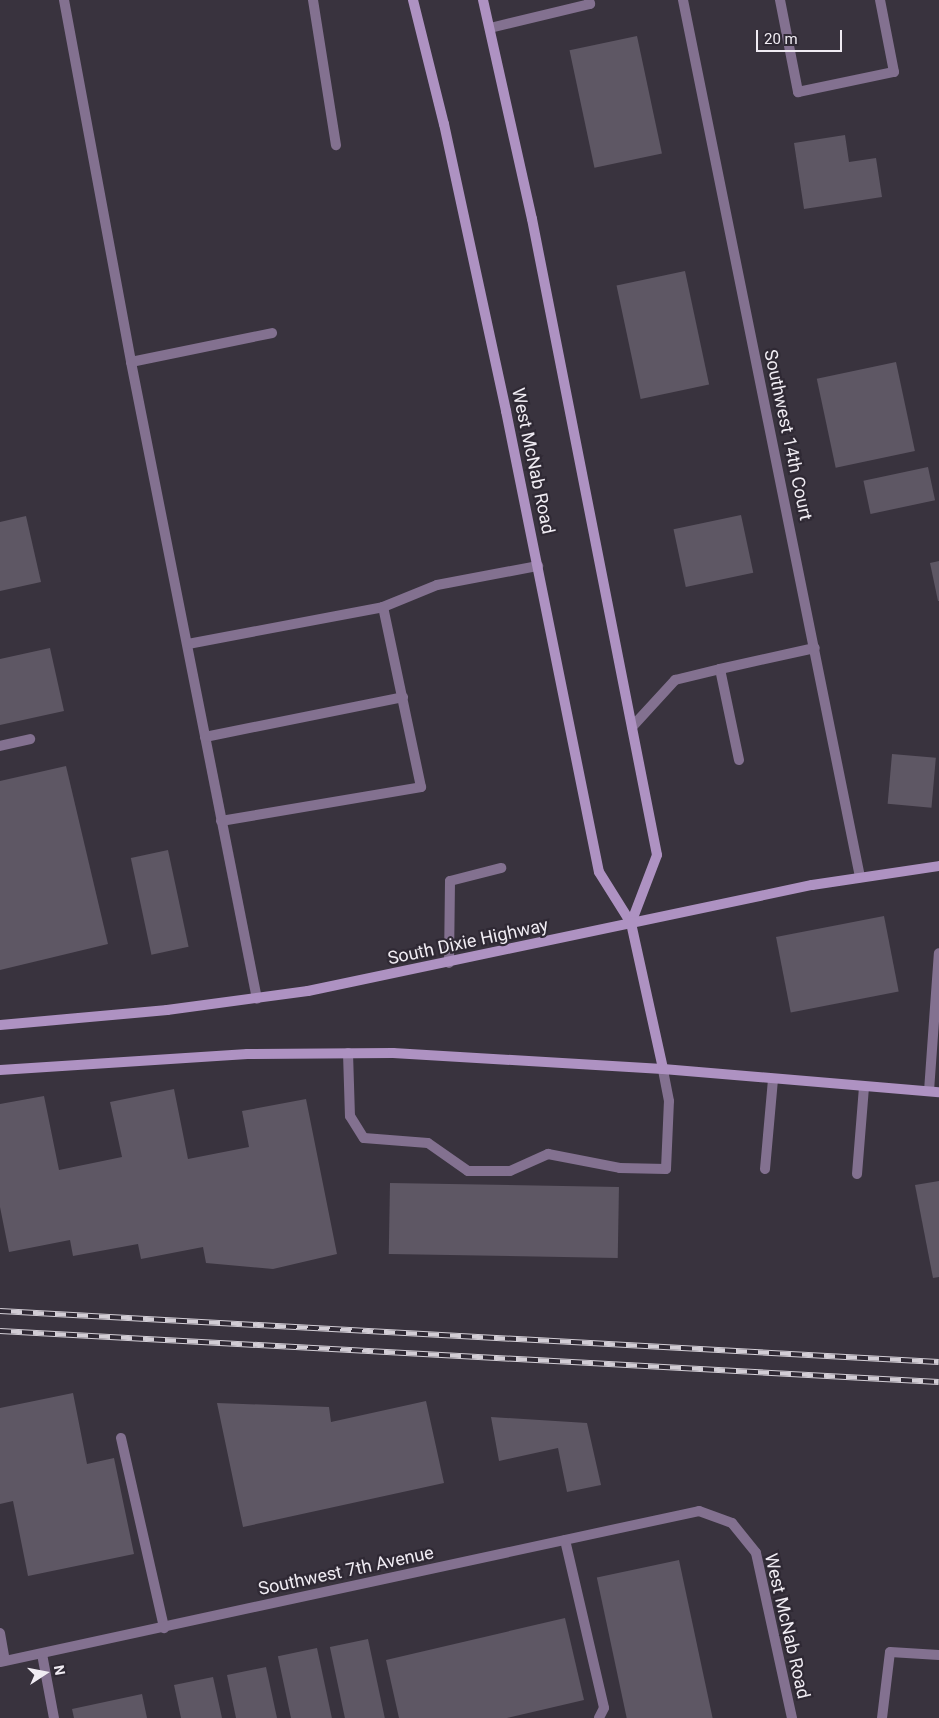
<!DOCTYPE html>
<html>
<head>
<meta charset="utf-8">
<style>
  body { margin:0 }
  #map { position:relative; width:939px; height:1718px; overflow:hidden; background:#39333e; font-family:Roboto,sans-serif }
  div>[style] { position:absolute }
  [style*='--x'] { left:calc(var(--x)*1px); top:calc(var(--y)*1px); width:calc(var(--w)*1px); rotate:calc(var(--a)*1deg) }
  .building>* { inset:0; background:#5e5764; transform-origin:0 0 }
  .lane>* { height:10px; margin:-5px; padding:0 5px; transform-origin:5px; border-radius:5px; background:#837190 }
  .street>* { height:10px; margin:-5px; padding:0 5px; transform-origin:5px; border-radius:5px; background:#837190 }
  .secondary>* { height:10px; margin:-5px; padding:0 5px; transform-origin:5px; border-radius:5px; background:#ae92c2 }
  .rail>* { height:5.5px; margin-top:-2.75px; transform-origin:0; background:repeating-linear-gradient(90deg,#2f2934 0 11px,#d2cdd5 0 22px); box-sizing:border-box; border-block:1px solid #d2cdd5 }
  span { translate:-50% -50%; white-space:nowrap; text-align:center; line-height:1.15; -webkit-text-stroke:4.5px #2f2934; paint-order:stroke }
  .street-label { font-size:18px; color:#f0ecf3 }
  .north { position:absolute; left:20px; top:1648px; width:50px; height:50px; -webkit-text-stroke:4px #2f2934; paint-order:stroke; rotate:79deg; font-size:14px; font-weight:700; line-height:20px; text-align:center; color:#f0ecf3 }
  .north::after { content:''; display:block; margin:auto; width:18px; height:22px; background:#f0ecf3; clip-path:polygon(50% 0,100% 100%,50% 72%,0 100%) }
  .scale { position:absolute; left:756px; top:30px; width:86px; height:22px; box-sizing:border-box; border:2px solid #f0ecf3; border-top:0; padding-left:6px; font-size:15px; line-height:18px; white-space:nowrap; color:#f0ecf3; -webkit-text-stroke:4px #2f2934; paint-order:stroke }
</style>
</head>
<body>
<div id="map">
  <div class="building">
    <i style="left:637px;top:36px;width:120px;height:69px;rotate:78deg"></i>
    <i style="clip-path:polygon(845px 135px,849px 162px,876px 158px,882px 197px,804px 209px,794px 143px)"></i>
    <i style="left:685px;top:271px;width:116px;height:70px;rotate:78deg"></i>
    <i style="left:896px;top:362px;width:91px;height:81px;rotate:78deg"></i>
    <i style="left:928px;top:467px;width:34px;height:66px;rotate:78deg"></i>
    <i style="left:741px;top:515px;width:59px;height:69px;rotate:78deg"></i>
    <i style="clip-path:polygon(26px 516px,41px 582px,0 591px,0 522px)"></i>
    <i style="clip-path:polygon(939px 561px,939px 601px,938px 601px,930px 563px)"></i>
    <i style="clip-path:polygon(50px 648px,64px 711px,0 725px,0 659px)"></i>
    <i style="left:892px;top:754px;width:44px;height:50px;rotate:5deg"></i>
    <i style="clip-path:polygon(66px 766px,108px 944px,0 970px,0 781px)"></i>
    <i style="left:168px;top:850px;width:99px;height:38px;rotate:78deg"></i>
    <i style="left:884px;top:916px;width:77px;height:110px;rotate:79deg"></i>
    <i style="clip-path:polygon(174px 1089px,188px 1159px,249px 1147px,242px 1111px,306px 1099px,337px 1254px,273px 1269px,206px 1263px,203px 1247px,141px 1259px,138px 1244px,73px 1256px,70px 1240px,9px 1252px,0 1207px,0 1104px,44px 1096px,59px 1170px,122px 1157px,110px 1102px)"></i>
    <i style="clip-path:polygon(939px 1181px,939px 1277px,933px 1278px,915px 1185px)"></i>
    <i style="left:390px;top:1183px;width:229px;height:71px;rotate:1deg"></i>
    <i style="clip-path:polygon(73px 1393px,87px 1464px,114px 1458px,134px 1554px,28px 1576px,13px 1501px,0 1504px,0 1408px)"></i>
    <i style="clip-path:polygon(426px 1401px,444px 1483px,243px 1527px,217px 1403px,329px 1407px,331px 1422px)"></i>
    <i style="clip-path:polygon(491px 1417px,587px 1423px,601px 1485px,567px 1492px,558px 1448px,499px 1461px)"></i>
    <i style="left:679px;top:1560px;width:162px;height:84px;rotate:78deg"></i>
    <i style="clip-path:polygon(565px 1618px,584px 1700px,507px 1718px,399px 1718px,386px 1660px)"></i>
    <i style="left:368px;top:1639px;width:81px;height:39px;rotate:78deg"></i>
    <i style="left:317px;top:1648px;width:72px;height:40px;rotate:78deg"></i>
    <i style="clip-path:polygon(266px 1667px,277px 1718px,236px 1718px,227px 1675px)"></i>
    <i style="clip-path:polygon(213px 1677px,222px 1718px,181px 1718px,174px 1685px)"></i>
    <i style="clip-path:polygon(142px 1694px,147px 1718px,74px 1718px,72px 1709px)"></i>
  </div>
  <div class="lane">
    <i style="--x:64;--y:0;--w:368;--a:79.5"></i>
    <i style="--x:131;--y:362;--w:649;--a:78.81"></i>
    <i style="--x:313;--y:0;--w:147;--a:81"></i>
    <i style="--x:780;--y:0;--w:94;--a:78.9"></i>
    <i style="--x:798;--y:92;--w:98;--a:-11.8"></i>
    <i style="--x:894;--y:72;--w:73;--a:-101"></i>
    <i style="--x:490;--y:28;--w:103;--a:-13.5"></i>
    <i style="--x:590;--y:4;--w:4;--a:-104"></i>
    <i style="--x:131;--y:362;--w:144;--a:-11.6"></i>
    <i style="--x:188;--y:644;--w:198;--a:-10.7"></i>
    <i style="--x:383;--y:607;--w:58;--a:-22.2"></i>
    <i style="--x:437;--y:585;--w:103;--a:-10.7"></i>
    <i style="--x:632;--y:727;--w:64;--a:-47.5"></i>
    <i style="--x:675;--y:680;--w:46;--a:-13.7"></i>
    <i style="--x:205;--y:737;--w:202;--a:-11.4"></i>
    <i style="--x:0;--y:746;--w:31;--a:-13"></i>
    <i style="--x:739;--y:760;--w:93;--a:-101.8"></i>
    <i style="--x:720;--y:669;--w:97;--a:-12.5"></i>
    <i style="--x:221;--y:821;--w:203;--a:-9.6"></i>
    <i style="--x:421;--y:787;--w:184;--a:-101.9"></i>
    <i style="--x:449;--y:963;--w:82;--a:-89.3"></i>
    <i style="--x:450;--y:881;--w:53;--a:-14.3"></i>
    <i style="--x:348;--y:1053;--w:63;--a:88.2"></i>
    <i style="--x:350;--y:1116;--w:26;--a:58"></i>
    <i style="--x:364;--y:1138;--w:64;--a:4.5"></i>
    <i style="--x:428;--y:1143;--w:49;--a:35"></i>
    <i style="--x:468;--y:1171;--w:42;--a:0"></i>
    <i style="--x:510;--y:1171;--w:42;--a:-24.1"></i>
    <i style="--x:548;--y:1154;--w:73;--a:11"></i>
    <i style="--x:620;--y:1168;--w:46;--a:1.2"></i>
    <i style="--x:666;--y:1169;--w:68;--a:-87.5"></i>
    <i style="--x:669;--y:1101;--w:33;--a:-101"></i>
    <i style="--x:929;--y:1091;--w:138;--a:-85.9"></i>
    <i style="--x:765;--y:1169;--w:90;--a:-84.9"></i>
    <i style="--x:857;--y:1174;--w:87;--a:-85.4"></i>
    <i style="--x:121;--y:1438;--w:195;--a:77.2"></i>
    <i style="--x:565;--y:1540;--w:172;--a:76.9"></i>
    <i style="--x:604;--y:1708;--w:11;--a:117"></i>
    <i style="--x:0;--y:1633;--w:28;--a:80"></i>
    <i style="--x:42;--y:1654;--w:65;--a:79.4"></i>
    <i style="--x:882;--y:1718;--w:66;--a:-83.1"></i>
    <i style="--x:890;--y:1652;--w:49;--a:3.5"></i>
  </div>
  <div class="street">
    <i style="--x:683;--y:0;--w:895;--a:78.59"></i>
    <i style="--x:0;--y:1662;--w:715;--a:-12.19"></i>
    <i style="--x:699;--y:1511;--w:35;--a:20"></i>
    <i style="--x:732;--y:1523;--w:38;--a:51"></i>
    <i style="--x:756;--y:1553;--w:169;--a:77.7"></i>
  </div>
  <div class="secondary">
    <i style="--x:413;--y:0;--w:128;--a:76"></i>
    <i style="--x:444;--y:124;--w:294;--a:77.8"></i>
    <i style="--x:506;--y:411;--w:470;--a:78.6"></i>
    <i style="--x:599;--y:872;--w:60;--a:57.9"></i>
    <i style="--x:631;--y:923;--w:149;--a:77.6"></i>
    <i style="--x:483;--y:0;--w:224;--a:77.4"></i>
    <i style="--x:532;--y:219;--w:648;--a:78.88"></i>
    <i style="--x:657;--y:855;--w:73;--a:110.9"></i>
    <i style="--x:0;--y:1025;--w:168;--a:-5.1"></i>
    <i style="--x:167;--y:1010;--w:142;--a:-7.7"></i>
    <i style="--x:308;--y:991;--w:515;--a:-11.88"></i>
    <i style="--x:812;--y:885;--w:128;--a:-8.5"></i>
    <i style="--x:0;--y:1070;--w:248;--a:-3.7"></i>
    <i style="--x:247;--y:1054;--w:146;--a:-0.4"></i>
    <i style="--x:393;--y:1053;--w:270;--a:3.4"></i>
    <i style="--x:663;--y:1069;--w:277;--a:4.8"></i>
  </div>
  <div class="rail">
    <i style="--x:0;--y:1311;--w:940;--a:3.11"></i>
    <i style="--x:0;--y:1331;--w:940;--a:3.11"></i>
  </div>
  <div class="street-label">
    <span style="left:788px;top:435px;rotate:78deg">Southwest 14th Court</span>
    <span style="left:533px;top:461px;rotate:78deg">West McNab Road</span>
    <span style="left:468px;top:942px;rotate:-12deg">South Dixie Highway</span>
    <span style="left:346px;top:1571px;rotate:-12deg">Southwest 7th Avenue</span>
    <span style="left:787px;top:1626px;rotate:77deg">West McNab Road</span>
  </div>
  <div class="north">N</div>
  <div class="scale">20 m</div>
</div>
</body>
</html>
